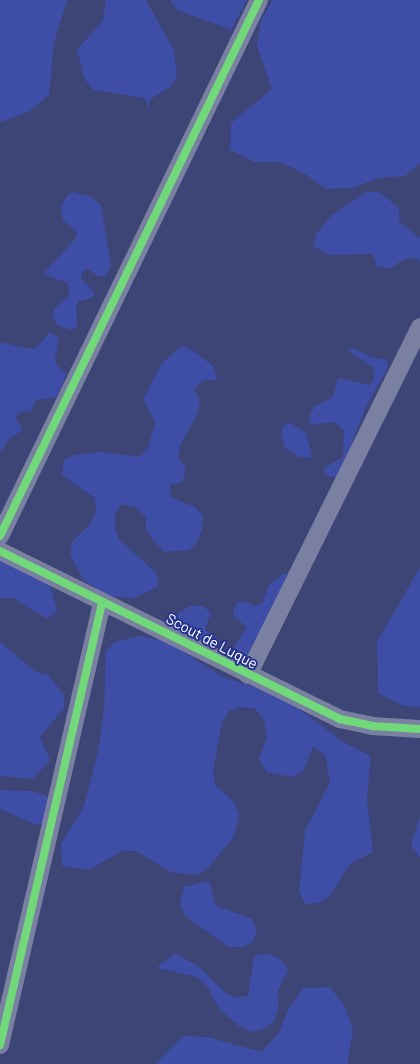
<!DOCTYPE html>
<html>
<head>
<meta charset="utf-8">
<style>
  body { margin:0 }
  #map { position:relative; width:420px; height:1064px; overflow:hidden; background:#3d4476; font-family:Barlow,sans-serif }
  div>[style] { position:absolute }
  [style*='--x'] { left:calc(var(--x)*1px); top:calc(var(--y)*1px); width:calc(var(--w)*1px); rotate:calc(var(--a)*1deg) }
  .green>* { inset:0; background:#3e4da5 }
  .minor>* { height:18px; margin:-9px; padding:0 9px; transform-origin:9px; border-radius:9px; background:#7980a1 }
  .cycleway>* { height:8px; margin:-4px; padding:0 4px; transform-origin:4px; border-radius:4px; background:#71d979 }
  span { translate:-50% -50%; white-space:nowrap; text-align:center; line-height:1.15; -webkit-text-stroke:4px #26338d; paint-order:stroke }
  .street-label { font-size:15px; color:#fff }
</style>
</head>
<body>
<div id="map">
  <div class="green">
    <i style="clip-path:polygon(0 0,67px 0,54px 43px,49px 95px,30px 111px,0 122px)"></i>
    <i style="clip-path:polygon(106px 0,146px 0,174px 50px,177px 76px,170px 87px,149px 100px,150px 113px,145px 98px,93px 90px,84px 78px,77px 50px,103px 20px)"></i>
    <i style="clip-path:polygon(170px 0,247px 0,229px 33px,229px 29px,177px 10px)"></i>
    <i style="clip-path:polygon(273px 0,420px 0,420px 163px,405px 176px,378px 178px,353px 188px,326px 189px,305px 174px,280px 162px,255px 162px,230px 150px,231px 123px,272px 89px,257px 46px,261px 20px)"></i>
    <i style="clip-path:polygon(73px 192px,91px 197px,101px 205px,111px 266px,105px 277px,98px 276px,88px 269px,82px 272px,81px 278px,95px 293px,92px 298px,79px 301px,76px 307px,77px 326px,72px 330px,58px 326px,52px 315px,54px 309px,69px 296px,68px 283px,43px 274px,75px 239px,77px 233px,63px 220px,61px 207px,67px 195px)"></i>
    <i style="clip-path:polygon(366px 192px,379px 192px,399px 208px,399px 221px,420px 238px,420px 262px,414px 257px,401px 261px,392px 268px,377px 267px,373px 254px,331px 255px,314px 247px,316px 234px,333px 214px)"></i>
    <i style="clip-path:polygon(50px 332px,59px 338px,55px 358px,56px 365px,66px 373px,62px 386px,56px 397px,36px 400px,31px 411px,18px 413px,16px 419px,23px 430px,10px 438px,0 452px,0 342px,30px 349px,36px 348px)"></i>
    <i style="clip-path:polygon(182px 346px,194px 351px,214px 367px,217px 380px,204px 380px,194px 389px,200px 401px,198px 412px,180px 446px,178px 458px,186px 468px,183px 481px,170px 485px,171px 497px,195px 507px,203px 516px,202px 530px,197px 542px,189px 550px,164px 552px,146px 531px,146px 517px,135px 507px,122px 504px,115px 514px,115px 528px,119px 539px,157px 574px,158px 587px,134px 598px,107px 596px,84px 580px,70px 555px,72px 542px,90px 524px,96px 512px,95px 498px,62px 475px,64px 460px,75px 455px,101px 452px,139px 457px,148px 448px,155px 422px,143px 399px,162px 363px)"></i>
    <i style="clip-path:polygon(353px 348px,370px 357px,387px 360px,388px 367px,365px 409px,338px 479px,326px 475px,323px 469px,343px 457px,344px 431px,335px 422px,310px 425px,309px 417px,315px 406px,333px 397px,338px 378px,369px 385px,374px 381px,373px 367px,347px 350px)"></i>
    <i style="clip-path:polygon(291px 423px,306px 433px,312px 458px,299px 457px,285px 448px,281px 431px,284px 425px)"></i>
    <i style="clip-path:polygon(0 560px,50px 585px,57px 610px,47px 619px,13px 598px,0 598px)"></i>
    <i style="clip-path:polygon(420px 567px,420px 707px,404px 706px,378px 693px,377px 642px)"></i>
    <i style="clip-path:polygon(284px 573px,290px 576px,249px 661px,242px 662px,232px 655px,236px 643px,247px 628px,233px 615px,234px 609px,237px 602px,243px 601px,255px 606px,262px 603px,269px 585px)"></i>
    <i style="clip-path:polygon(191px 606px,202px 606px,211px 612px,205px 630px,219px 640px,218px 645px,192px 638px,172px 621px,178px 613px)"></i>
    <i style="clip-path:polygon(140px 636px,166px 641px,223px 677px,261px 689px,292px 704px,345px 743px,371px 756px,367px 799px,373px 852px,350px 864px,330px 896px,318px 903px,305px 904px,299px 891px,305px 831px,330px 782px,325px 755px,313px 747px,303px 771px,292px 777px,267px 772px,259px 760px,267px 735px,264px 720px,255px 709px,242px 707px,229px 711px,222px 722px,213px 772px,216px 786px,234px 802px,239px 814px,237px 826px,233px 838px,208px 868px,197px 875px,171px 872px,136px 851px,122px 851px,89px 870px,62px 866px,61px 843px,83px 809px,98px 752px,104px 709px,106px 651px,115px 642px)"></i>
    <i style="clip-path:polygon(0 642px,36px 672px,48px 675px,64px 695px,64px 708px,40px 737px,50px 760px,33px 779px,0 776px)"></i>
    <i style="clip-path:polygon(0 790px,32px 791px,45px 795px,54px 804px,49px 824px,34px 824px,0 809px)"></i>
    <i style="clip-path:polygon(420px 816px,420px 858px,411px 845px)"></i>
    <i style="clip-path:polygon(209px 881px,216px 906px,251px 918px,257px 929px,253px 942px,242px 947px,229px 947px,185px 916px,180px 902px,184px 887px)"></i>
    <i style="clip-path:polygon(175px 953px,198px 966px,225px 992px,235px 998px,248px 996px,254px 956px,268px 954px,280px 959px,288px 970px,277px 993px,279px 1007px,275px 1019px,266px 1028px,253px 1032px,240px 1027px,220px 1010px,207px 986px,197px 977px,157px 968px)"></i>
    <i style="clip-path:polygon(330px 987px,346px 1008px,353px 1032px,347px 1064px,155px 1064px,183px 1036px,208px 1037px,261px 1052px,279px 1033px,289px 1008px,303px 988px)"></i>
  </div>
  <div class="minor">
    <i style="--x:0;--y:536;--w:595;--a:-64.21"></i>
    <i style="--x:0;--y:551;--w:379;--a:26.3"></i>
    <i style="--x:340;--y:719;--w:33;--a:12"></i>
    <i style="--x:372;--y:726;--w:48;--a:3.6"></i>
    <i style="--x:248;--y:675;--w:388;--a:-63.7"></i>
    <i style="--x:0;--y:1045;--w:455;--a:-77"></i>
  </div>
  <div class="cycleway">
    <i style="--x:0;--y:536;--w:595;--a:-64.21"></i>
    <i style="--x:0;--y:551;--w:379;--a:26.3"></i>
    <i style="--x:340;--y:719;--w:33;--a:12"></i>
    <i style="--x:372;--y:726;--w:48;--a:3.6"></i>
    <i style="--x:0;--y:1045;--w:455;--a:-77"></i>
  </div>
  <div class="street-label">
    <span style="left:212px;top:641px;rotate:28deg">Scout de Luque</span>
  </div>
</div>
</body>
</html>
